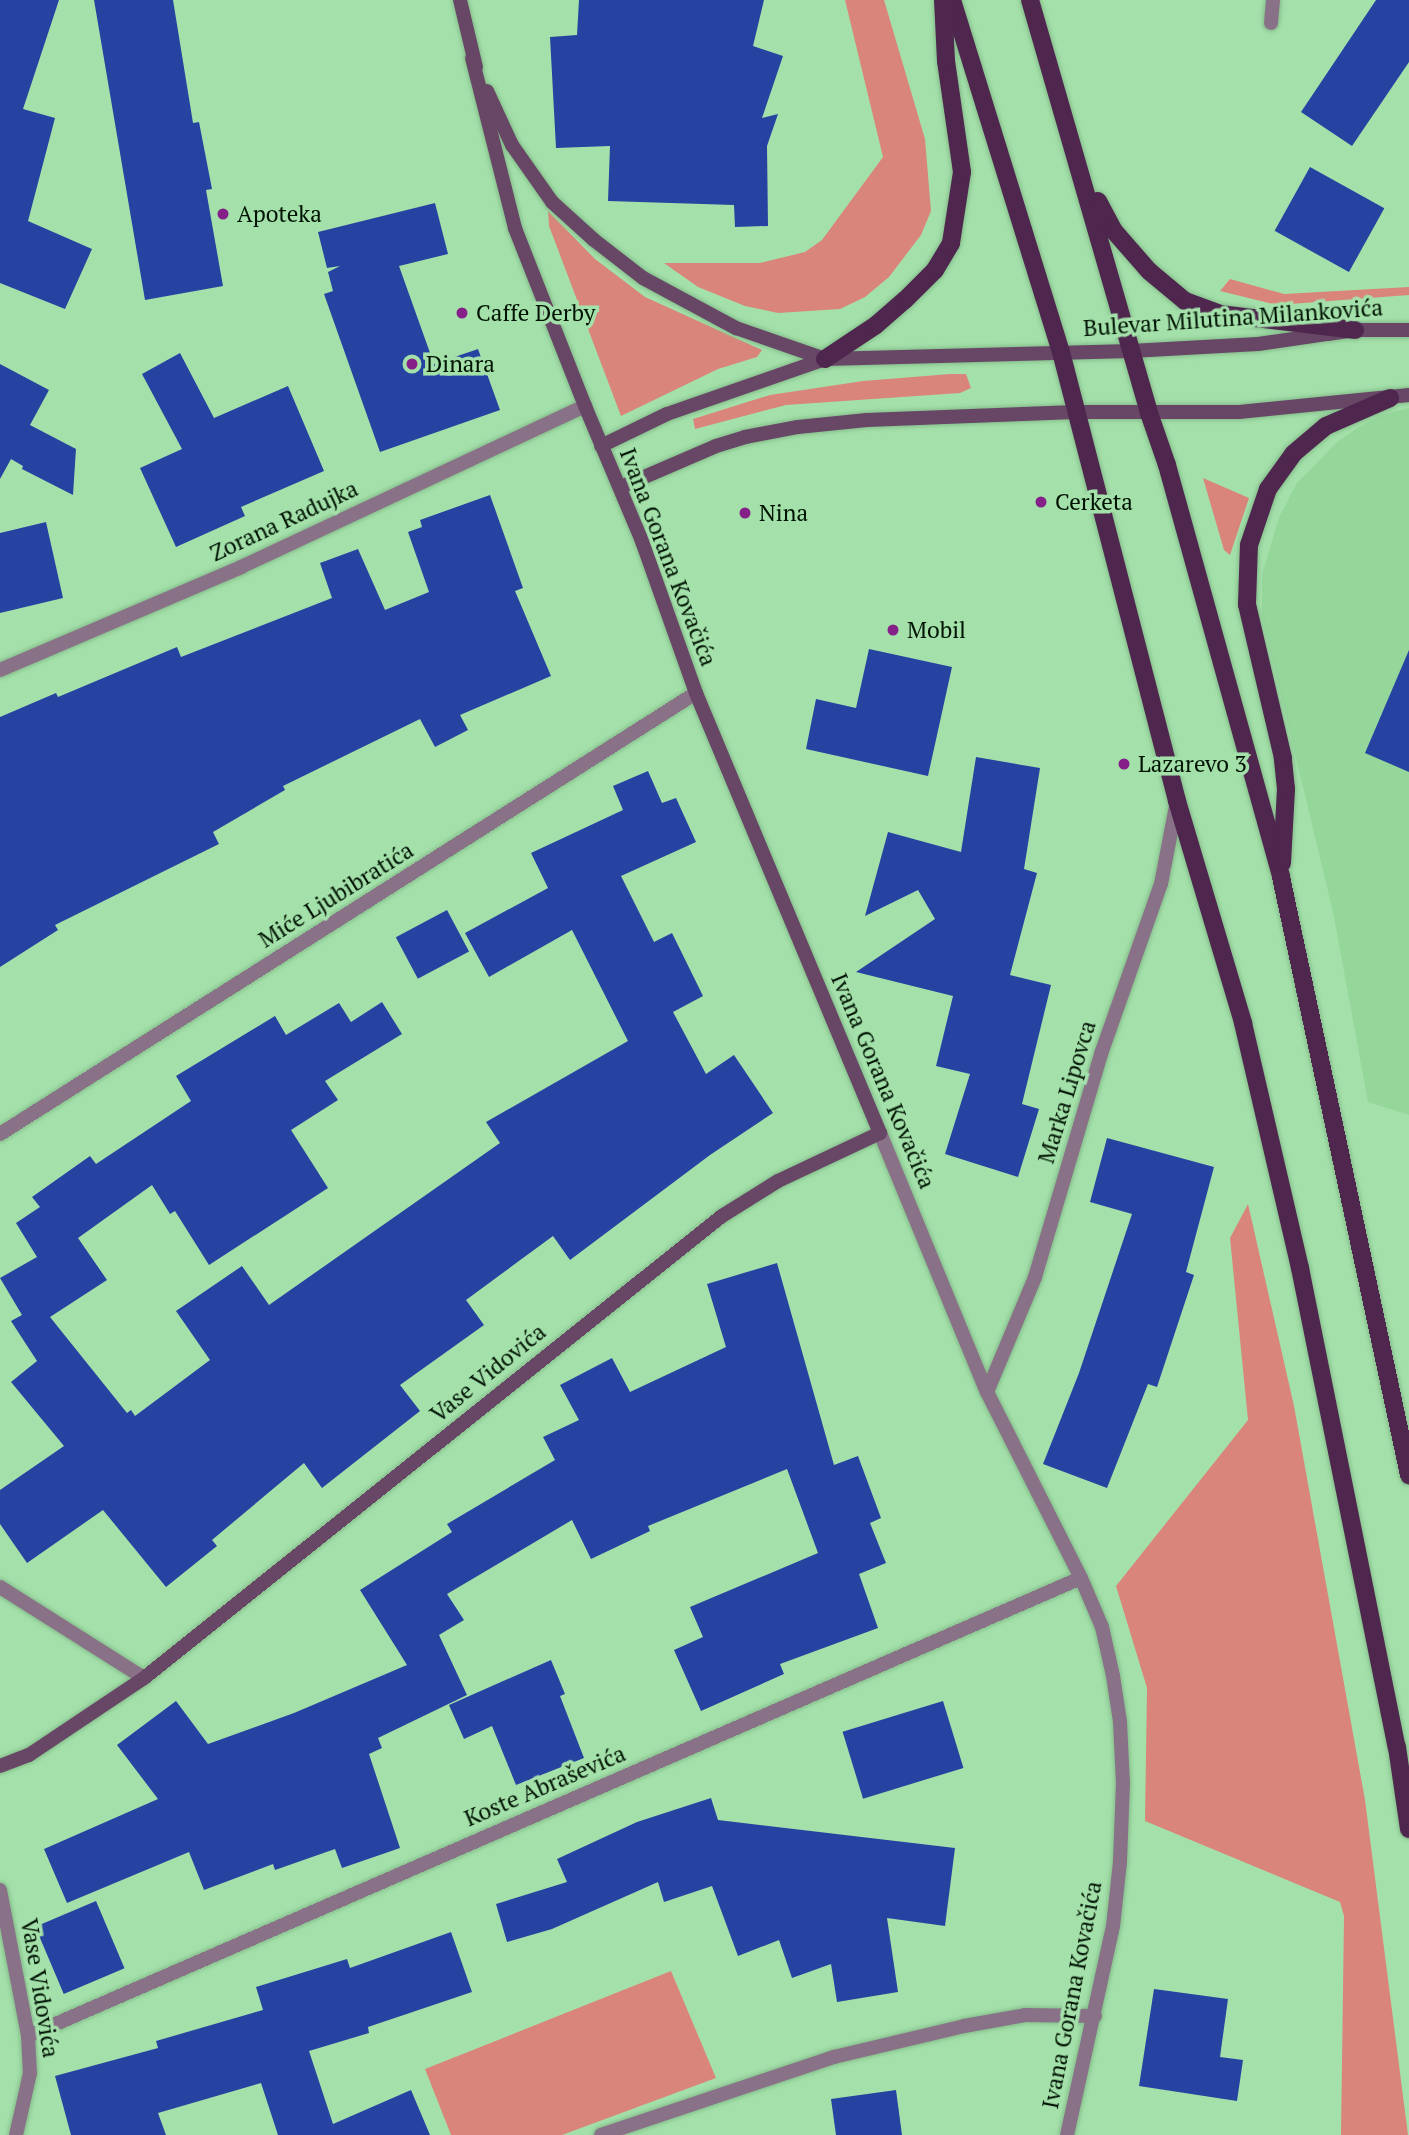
<!DOCTYPE html>
<html>
<head>
<meta charset="utf-8">
<style>
  body { margin:0 }
  #map { position:relative; width:1409px; height:2135px; overflow:hidden; background:#a4e1aa; font-family:"PT Serif",serif }
  div>[style] { position:absolute }
  [style*='--x'] { left:calc(var(--x)*1px); top:calc(var(--y)*1px); width:calc(var(--w)*1px); rotate:calc(var(--a)*1deg) }
  .built>* { inset:0; background:#95d79b }
  .green>* { inset:0; background:#da857b }
  .building>* { inset:0; background:#2743a1; transform-origin:0 0 }
  .roads { filter:drop-shadow(0 0 2px #86bc8c) drop-shadow(0 0 2px #86bc8c) }
  .street>* { height:14px; margin:-7px; padding:0 7px; transform-origin:7px; border-radius:7px; background:#897288 }
  .secondary>* { height:14px; margin:-7px; padding:0 7px; transform-origin:7px; border-radius:7px; background:#674666 }
  .primary>* { height:18px; margin:-9px; padding:0 9px; transform-origin:9px; border-radius:9px; background:#4e264e }
  .dots>* { width:19px; height:19px; translate:-50% -50%; box-sizing:border-box; border:4px solid #a4e1aa; border-radius:50% }
  span { translate:-50% -50%; white-space:nowrap; text-align:center; line-height:1.15; -webkit-text-stroke:7px #a4e1aa; paint-order:stroke }
  .poi-label { font-size:23px; color:#001303 }
  .left { translate:0 -50%; text-align:left }
  .street-label { font-size:23px; color:#001303 }
</style>
</head>
<body>
<div id="map">
  <div class="built">
    <i style="clip-path:polygon(1409px 408px,1409px 1115px,1368px 1102px,1333px 912px,1262px 616px,1262px 575px,1279px 517px,1297px 483px,1337px 442px,1356px 429px,1381px 415px)"></i>
  </div>
  <div class="green">
    <i style="clip-path:polygon(845px 0,884px 0,925px 139px,931px 211px,921px 235px,889px 277px,865px 297px,840px 309px,778px 313px,745px 306px,698px 287px,664px 263px,760px 263px,805px 252px,822px 240px,883px 157px)"></i>
    <i style="clip-path:polygon(548px 211px,595px 259px,645px 297px,762px 350px,757px 357px,718px 369px,621px 416px,549px 226px)"></i>
    <i style="clip-path:polygon(1230px 279px,1284px 294px,1409px 287px,1409px 295px,1277px 305px,1220px 291px)"></i>
    <i style="clip-path:polygon(950px 374px,966px 374px,971px 388px,960px 393px,786px 405px,695px 429px,693px 419px,770px 395px,863px 381px)"></i>
    <i style="clip-path:polygon(1203px 478px,1249px 498px,1230px 555px,1224px 550px)"></i>
    <i style="clip-path:polygon(1248px 1204px,1294px 1406px,1365px 1800px,1408px 2135px,1341px 2135px,1344px 1916px,1340px 1902px,1145px 1821px,1147px 1688px,1116px 1586px,1248px 1420px,1230px 1238px)"></i>
    <i style="clip-path:polygon(671px 1971px,716px 2078px,562px 2135px,451px 2135px,425px 2069px)"></i>
  </div>
  <div class="building">
    <i style="clip-path:polygon(0 0,59px 0,23px 109px,55px 118px,28px 221px,92px 249px,65px 309px,0 283px)"></i>
    <i style="clip-path:polygon(94px 0,173px 0,193px 123px,199px 122px,212px 189px,206px 190px,223px 286px,145px 300px)"></i>
    <i style="clip-path:polygon(579px 0,764px 0,753px 46px,783px 56px,762px 118px,778px 114px,767px 146px,768px 226px,735px 227px,734px 205px,608px 201px,610px 146px,556px 148px,550px 37px,577px 35px)"></i>
    <i style="clip-path:polygon(1376px 0,1409px 0,1409px 62px,1352px 146px,1301px 112px)"></i>
    <i style="left:1310px;top:167px;width:85px;height:73px;rotate:29deg"></i>
    <i style="clip-path:polygon(435px 203px,448px 254px,399px 266px,434px 364px,478px 349px,500px 410px,380px 452px,324px 294px,333px 291px,328px 272px,340px 266px,327px 268px,318px 232px)"></i>
    <i style="clip-path:polygon(180px 353px,214px 418px,288px 386px,324px 471px,241px 507px,245px 516px,176px 547px,140px 468px,182px 449px,142px 374px)"></i>
    <i style="clip-path:polygon(0 364px,49px 390px,30px 425px,76px 449px,73px 495px,22px 469px,23px 466px,11px 459px,0 479px)"></i>
    <i style="clip-path:polygon(490px 495px,523px 588px,515px 591px,551px 676px,460px 715px,468px 730px,435px 747px,420px 719px,283px 786px,285px 790px,213px 832px,219px 844px,55px 925px,58px 930px,0 967px,0 717px,56px 693px,58px 697px,177px 647px,181px 657px,332px 598px,320px 563px,358px 549px,385px 610px,429px 592px,408px 532px,422px 527px,420px 520px)"></i>
    <i style="clip-path:polygon(46px 522px,63px 598px,0 613px,0 533px)"></i>
    <i style="clip-path:polygon(869px 649px,952px 667px,928px 776px,806px 749px,816px 699px,856px 708px)"></i>
    <i style="clip-path:polygon(1409px 650px,1409px 772px,1365px 753px)"></i>
    <i style="clip-path:polygon(976px 757px,1040px 768px,1024px 869px,1037px 873px,1010px 975px,1051px 985px,1022px 1104px,1039px 1109px,1018px 1177px,945px 1154px,970px 1074px,936px 1066px,953px 996px,856px 972px,935px 919px,918px 890px,865px 916px,888px 832px,961px 852px)"></i>
    <i style="clip-path:polygon(648px 771px,662px 803px,676px 798px,696px 842px,621px 876px,654px 942px,672px 933px,703px 996px,673px 1012px,706px 1074px,734px 1055px,773px 1113px,710px 1155px,570px 1260px,553px 1236px,466px 1300px,484px 1325px,400px 1385px,420px 1411px,322px 1488px,304px 1463px,212px 1540px,217px 1546px,166px 1587px,103px 1510px,27px 1563px,0 1524px,0 1490px,64px 1446px,11px 1382px,37px 1361px,11px 1321px,22px 1315px,0 1278px,37px 1257px,16px 1223px,40px 1207px,32px 1197px,90px 1156px,96px 1164px,191px 1101px,176px 1076px,275px 1016px,286px 1035px,339px 1003px,351px 1022px,382px 1002px,402px 1034px,325px 1081px,338px 1100px,291px 1130px,328px 1188px,209px 1265px,175px 1211px,170px 1214px,152px 1185px,78px 1238px,107px 1280px,50px 1317px,127px 1413px,131px 1410px,135px 1416px,210px 1360px,176px 1311px,242px 1266px,269px 1305px,500px 1143px,486px 1122px,628px 1041px,572px 930px,489px 977px,465px 933px,548px 888px,531px 853px,623px 810px,613px 786px)"></i>
    <i style="left:447px;top:910px;width:47px;height:58px;rotate:62deg"></i>
    <i style="clip-path:polygon(1107px 1138px,1214px 1167px,1186px 1272px,1194px 1275px,1157px 1387px,1148px 1384px,1107px 1488px,1043px 1464px,1079px 1373px,1132px 1214px,1090px 1202px)"></i>
    <i style="clip-path:polygon(777px 1263px,834px 1465px,858px 1456px,881px 1518px,870px 1523px,886px 1563px,859px 1574px,878px 1628px,780px 1664px,784px 1674px,701px 1711px,674px 1650px,703px 1637px,690px 1607px,818px 1553px,787px 1469px,648px 1526px,650px 1531px,591px 1559px,572px 1520px,447px 1594px,464px 1620px,439px 1635px,467px 1695px,378px 1738px,382px 1748px,369px 1754px,400px 1848px,342px 1868px,335px 1849px,275px 1870px,273px 1864px,204px 1890px,189px 1852px,67px 1903px,44px 1849px,158px 1799px,117px 1745px,176px 1701px,208px 1744px,294px 1713px,407px 1665px,360px 1590px,452px 1532px,447px 1524px,555px 1460px,543px 1437px,579px 1420px,560px 1385px,612px 1358px,630px 1392px,726px 1347px,707px 1284px)"></i>
    <i style="clip-path:polygon(551px 1660px,565px 1694px,560px 1696px,584px 1758px,516px 1785px,492px 1726px,464px 1739px,449px 1705px)"></i>
    <i style="left:943px;top:1701px;width:70px;height:105px;rotate:73deg"></i>
    <i style="clip-path:polygon(711px 1798px,718px 1820px,955px 1848px,945px 1926px,887px 1918px,898px 1992px,837px 2002px,831px 1964px,792px 1978px,779px 1940px,738px 1956px,712px 1886px,664px 1902px,658px 1882px,552px 1929px,507px 1942px,496px 1904px,567px 1882px,557px 1859px,637px 1822px)"></i>
    <i style="left:96px;top:1901px;width:73px;height:66px;rotate:67deg"></i>
    <i style="clip-path:polygon(451px 1932px,472px 1992px,368px 2027px,369px 2033px,309px 2051px,333px 2124px,411px 2090px,430px 2135px,278px 2135px,261px 2083px,158px 2113px,166px 2135px,71px 2135px,55px 2076px,158px 2048px,156px 2041px,263px 2010px,256px 1987px,347px 1959px,350px 1968px)"></i>
    <i style="clip-path:polygon(1154px 1989px,1228px 1999px,1220px 2057px,1243px 2060px,1237px 2101px,1139px 2086px)"></i>
    <i style="clip-path:polygon(896px 2090px,902px 2135px,836px 2135px,831px 2099px)"></i>
  </div>
  <div class="roads">
    <div class="street">
      <i style="--x:1271;--y:23;--w:23;--a:-85"></i>
      <i style="--x:0;--y:670;--w:262;--a:-23.1"></i>
      <i style="--x:241;--y:567;--w:380;--a:-25.1"></i>
      <i style="--x:880;--y:1133;--w:280;--a:67.6"></i>
      <i style="--x:987;--y:1392;--w:208;--a:63.2"></i>
      <i style="--x:1081;--y:1578;--w:53;--a:66.8"></i>
      <i style="--x:1102;--y:1627;--w:50;--a:77.3"></i>
      <i style="--x:1113;--y:1676;--w:47;--a:81.3"></i>
      <i style="--x:1120;--y:1722;--w:61;--a:87.2"></i>
      <i style="--x:1123;--y:1783;--w:79;--a:92.2"></i>
      <i style="--x:1120;--y:1862;--w:64;--a:96.2"></i>
      <i style="--x:1113;--y:1926;--w:214;--a:102.4"></i>
      <i style="--x:0;--y:1134;--w:824;--a:-32.36"></i>
      <i style="--x:987;--y:1392;--w:125;--a:-67.3"></i>
      <i style="--x:1035;--y:1277;--w:233;--a:-73.5"></i>
      <i style="--x:1101;--y:1054;--w:180;--a:-70.6"></i>
      <i style="--x:1161;--y:884;--w:85;--a:-79.1"></i>
      <i style="--x:0;--y:1587;--w:170;--a:32.3"></i>
      <i style="--x:0;--y:1890;--w:149;--a:79.1"></i>
      <i style="--x:28;--y:2036;--w:37;--a:87"></i>
      <i style="--x:30;--y:2073;--w:64;--a:102.7"></i>
      <i style="--x:28;--y:2036;--w:1148;--a:-23.51"></i>
      <i style="--x:601;--y:2135;--w:246;--a:-18.5"></i>
      <i style="--x:834;--y:2057;--w:134;--a:-13.4"></i>
      <i style="--x:964;--y:2026;--w:62;--a:-10.2"></i>
      <i style="--x:1025;--y:2015;--w:70;--a:0.8"></i>
    </div>
    <div class="secondary">
      <i style="--x:460;--y:0;--w:69;--a:76.6"></i>
      <i style="--x:487;--y:91;--w:60;--a:65.2"></i>
      <i style="--x:512;--y:145;--w:70;--a:54.9"></i>
      <i style="--x:552;--y:202;--w:57;--a:42.1"></i>
      <i style="--x:594;--y:240;--w:62;--a:37.8"></i>
      <i style="--x:643;--y:278;--w:106;--a:28.3"></i>
      <i style="--x:736;--y:328;--w:94;--a:19.2"></i>
      <i style="--x:825;--y:359;--w:306;--a:-1.5"></i>
      <i style="--x:1131;--y:351;--w:127;--a:-3.2"></i>
      <i style="--x:1258;--y:344;--w:98;--a:-8.2"></i>
      <i style="--x:1355;--y:330;--w:54;--a:0"></i>
      <i style="--x:601;--y:446;--w:73;--a:-25.9"></i>
      <i style="--x:667;--y:414;--w:167;--a:-19.2"></i>
      <i style="--x:621;--y:487;--w:103;--a:-23.3"></i>
      <i style="--x:716;--y:446;--w:30;--a:-17"></i>
      <i style="--x:745;--y:437;--w:54;--a:-10.7"></i>
      <i style="--x:798;--y:427;--w:69;--a:-5.8"></i>
      <i style="--x:867;--y:420;--w:208;--a:-2.2"></i>
      <i style="--x:1075;--y:412;--w:164;--a:0"></i>
      <i style="--x:1239;--y:412;--w:171;--a:-5.7"></i>
      <i style="--x:0;--y:1766;--w:31;--a:-21"></i>
      <i style="--x:29;--y:1755;--w:138;--a:-33.8"></i>
      <i style="--x:144;--y:1678;--w:740;--a:-38.64"></i>
      <i style="--x:722;--y:1216;--w:66;--a:-32"></i>
      <i style="--x:778;--y:1181;--w:113;--a:-25.2"></i>
      <i style="--x:880;--y:1133;--w:477;--a:-112.7"></i>
      <i style="--x:696;--y:693;--w:161;--a:-109.6"></i>
      <i style="--x:642;--y:541;--w:147;--a:-112.9"></i>
      <i style="--x:585;--y:406;--w:191;--a:-111.5"></i>
      <i style="--x:515;--y:228;--w:175;--a:-104.2"></i>
    </div>
    <div class="primary">
      <i style="--x:952;--y:0;--w:368;--a:72.8"></i>
      <i style="--x:1061;--y:352;--w:464;--a:75.5"></i>
      <i style="--x:1177;--y:801;--w:232;--a:73.4"></i>
      <i style="--x:1243;--y:1023;--w:252;--a:76.9"></i>
      <i style="--x:1300;--y:1268;--w:489;--a:78.6"></i>
      <i style="--x:1397;--y:1747;--w:83;--a:81.7"></i>
      <i style="--x:1030;--y:0;--w:430;--a:73.9"></i>
      <i style="--x:1149;--y:413;--w:55;--a:70.9"></i>
      <i style="--x:1167;--y:465;--w:427;--a:74.5"></i>
      <i style="--x:1281;--y:877;--w:612;--a:77.92"></i>
      <i style="--x:1098;--y:201;--w:34;--a:62"></i>
      <i style="--x:1114;--y:231;--w:53;--a:48.8"></i>
      <i style="--x:1149;--y:271;--w:47;--a:39.8"></i>
      <i style="--x:1185;--y:301;--w:37;--a:20"></i>
      <i style="--x:1220;--y:314;--w:136;--a:6.8"></i>
      <i style="--x:825;--y:359;--w:61;--a:-33.7"></i>
      <i style="--x:876;--y:325;--w:38;--a:-41"></i>
      <i style="--x:905;--y:300;--w:42;--a:-45"></i>
      <i style="--x:935;--y:270;--w:31;--a:-59"></i>
      <i style="--x:951;--y:243;--w:72;--a:-81.2"></i>
      <i style="--x:962;--y:172;--w:112;--a:-98.2"></i>
      <i style="--x:946;--y:61;--w:61;--a:-92.8"></i>
      <i style="--x:1282;--y:863;--w:74;--a:-86.9"></i>
      <i style="--x:1286;--y:789;--w:31;--a:-96"></i>
      <i style="--x:1283;--y:758;--w:158;--a:-103.2"></i>
      <i style="--x:1247;--y:604;--w:59;--a:-88.1"></i>
      <i style="--x:1249;--y:545;--w:59;--a:-71.3"></i>
      <i style="--x:1268;--y:489;--w:44;--a:-54.2"></i>
      <i style="--x:1294;--y:453;--w:42;--a:-40.2"></i>
      <i style="--x:1326;--y:426;--w:70;--a:-23.6"></i>
    </div>
  </div>
  <div class="dots">
    <i style="left:223px;top:214px;background:#852088"></i>
    <i style="left:462px;top:313px;background:#852088"></i>
    <i style="left:412px;top:364px;background:#852088"></i>
    <i style="left:1041px;top:502px;background:#852088"></i>
    <i style="left:745px;top:513px;background:#852088"></i>
    <i style="left:893px;top:630px;background:#852088"></i>
    <i style="left:1124px;top:764px;background:#852088"></i>
  </div>
  <div class="poi-label">
    <span class="left" style="left:237px;top:214px">Apoteka</span>
    <span class="left" style="left:476px;top:313px">Caffe Derby</span>
    <span class="left" style="left:426px;top:364px">Dinara</span>
    <span class="left" style="left:1055px;top:502px">Cerketa</span>
    <span class="left" style="left:759px;top:513px">Nina</span>
    <span class="left" style="left:907px;top:630px">Mobil</span>
    <span class="left" style="left:1138px;top:764px">Lazarevo 3</span>
  </div>
  <div class="street-label">
    <span style="left:1233px;top:318px;rotate:-4deg">Bulevar Milutina Milankovića</span>
    <span style="left:284px;top:521px;rotate:-25deg">Zorana Radujka</span>
    <span style="left:668px;top:557px;rotate:69deg">Ivana Gorana Kovačića</span>
    <span style="left:336px;top:895px;rotate:-32deg">Miće Ljubibratića</span>
    <span style="left:883px;top:1081px;rotate:67deg">Ivana Gorana Kovačića</span>
    <span style="left:1067px;top:1092px;rotate:-73deg">Marka Lipovca</span>
    <span style="left:488px;top:1373px;rotate:-39deg">Vase Vidovića</span>
    <span style="left:545px;top:1786px;rotate:-23deg">Koste Abraševića</span>
    <span style="left:40px;top:1988px;rotate:81deg">Vase Vidovića</span>
    <span style="left:1072px;top:1995px;rotate:-79deg">Ivana Gorana Kovačića</span>
  </div>
</div>
</body>
</html>
